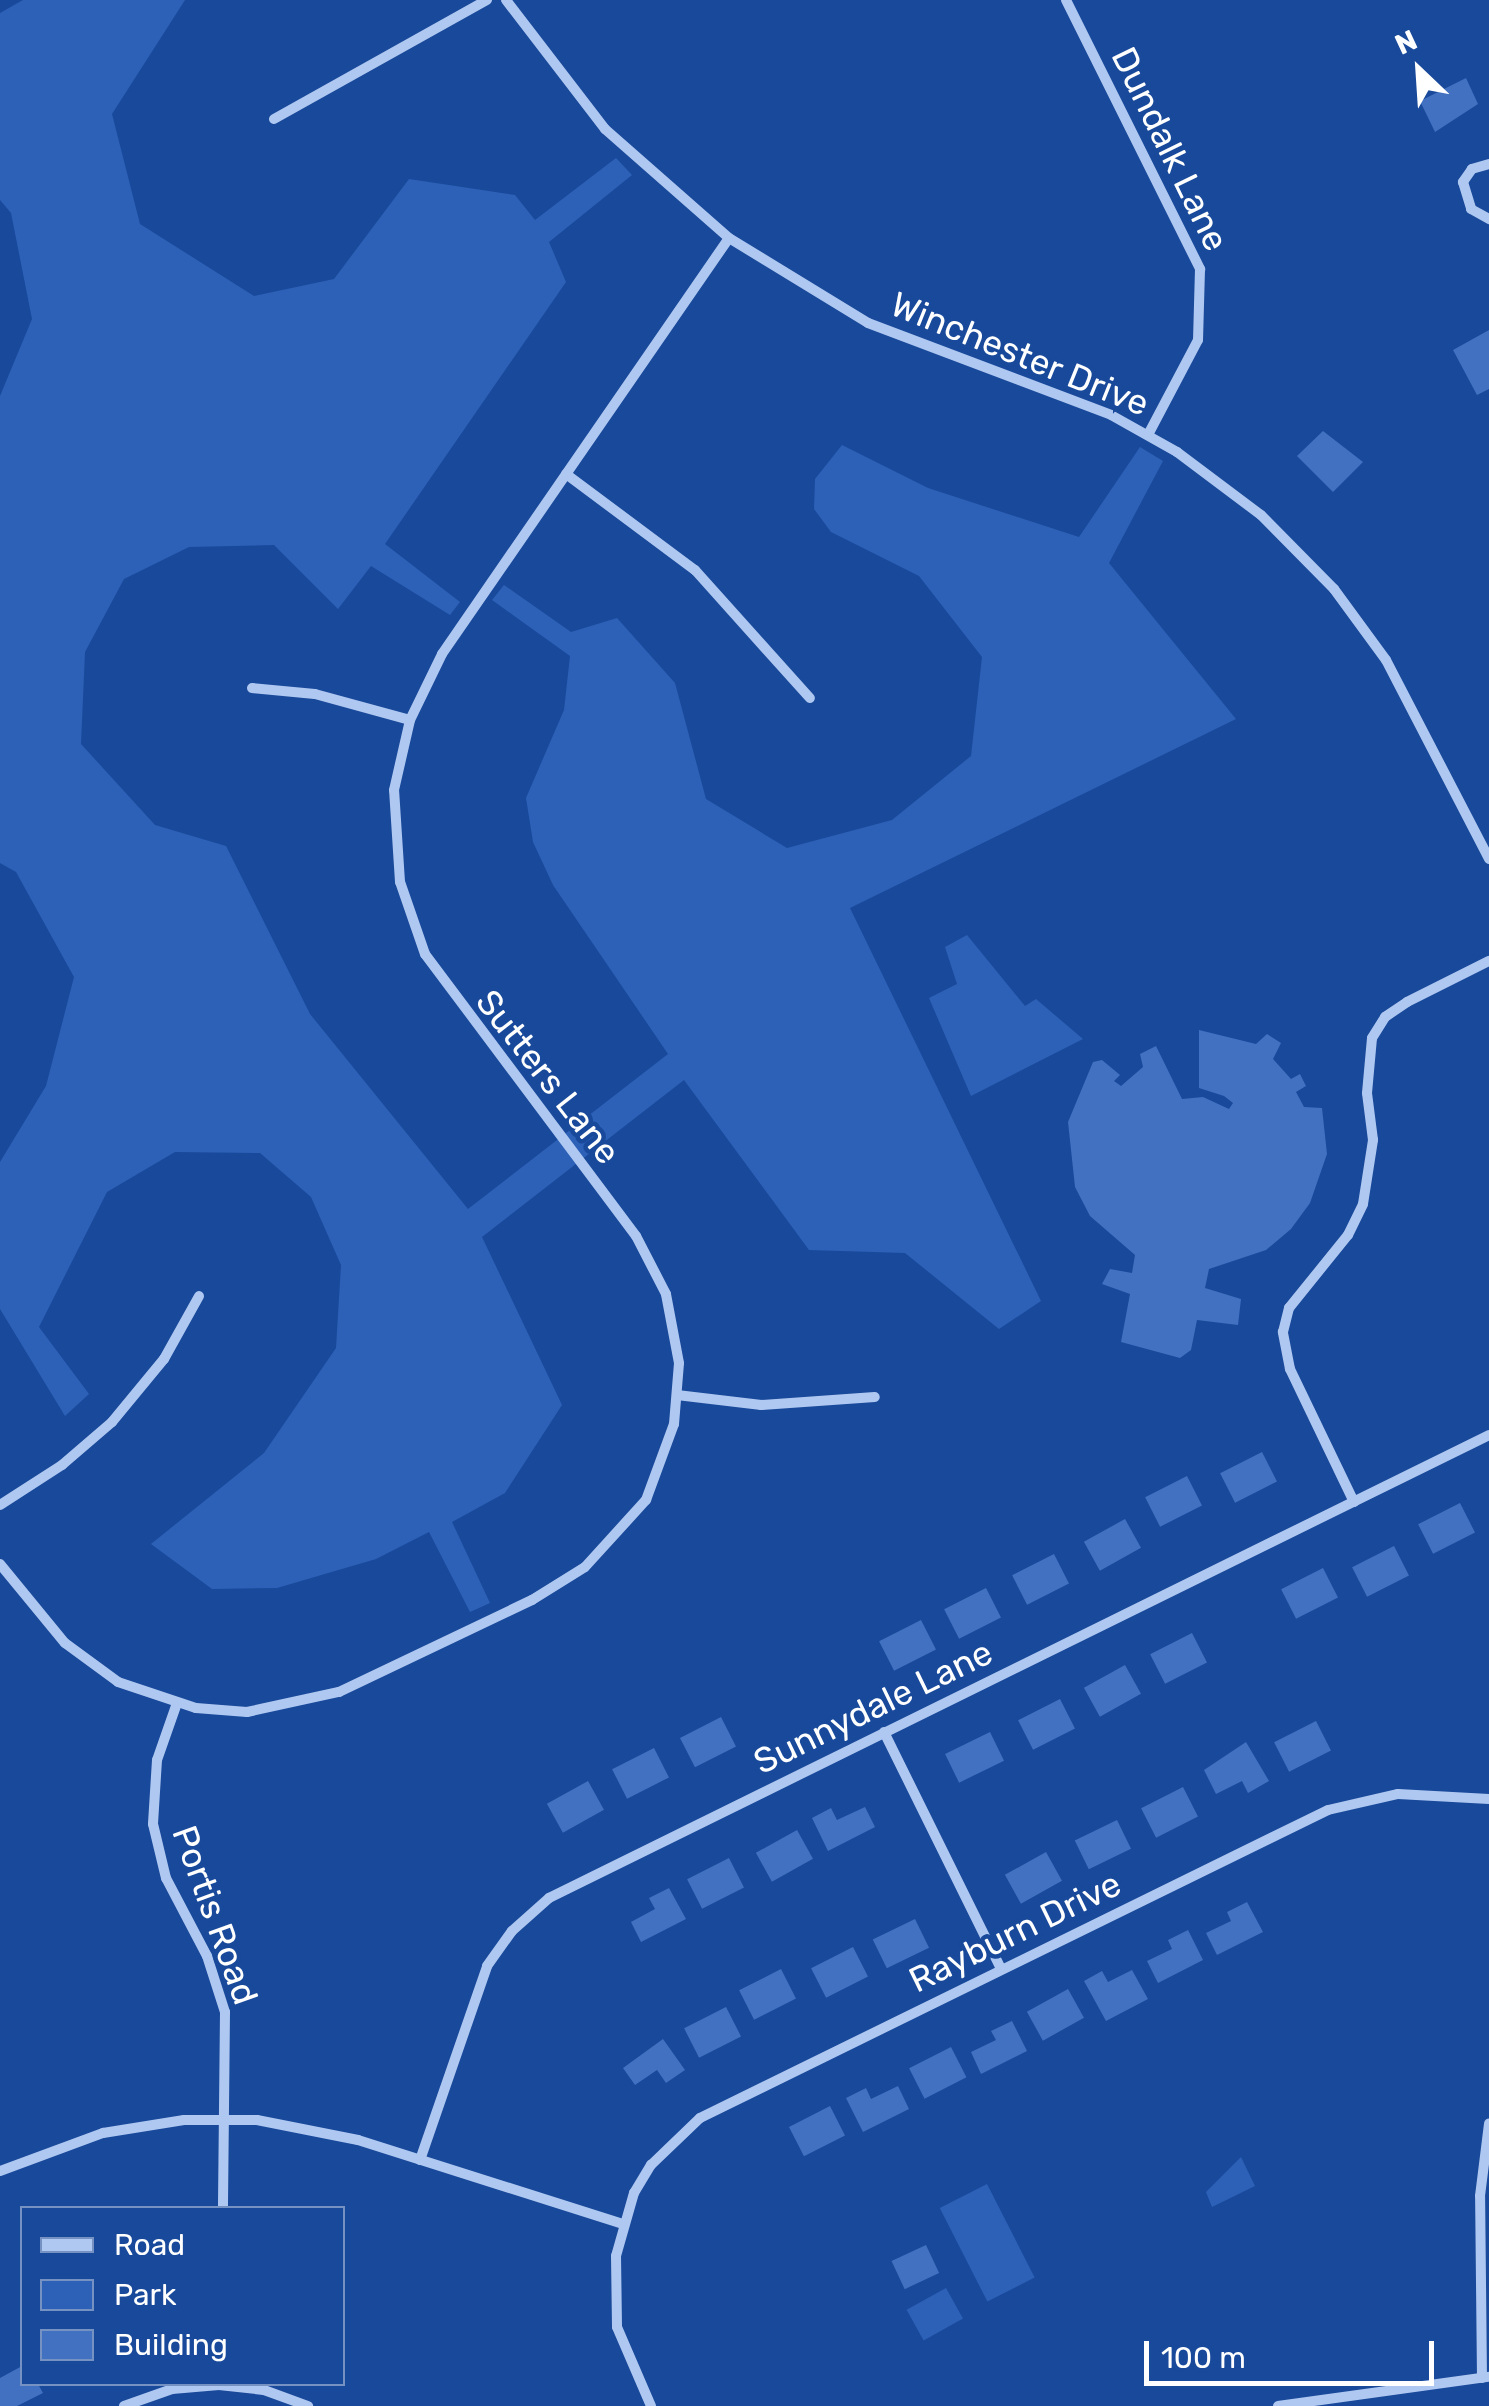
<!DOCTYPE html>
<html>
<head>
<meta charset="utf-8">
<style>
  body { margin:0 }
  #map { position:relative; width:1489px; height:2406px; overflow:hidden; background:#19499a; font-family:Rubik,sans-serif }
  div>[style] { position:absolute }
  [style*='--x'] { left:calc(var(--x)*1px); top:calc(var(--y)*1px); width:calc(var(--w)*1px); rotate:calc(var(--a)*1deg) }
  .green>* { inset:0; background:#2d61b8; transform-origin:0 0 }
  .building>* { inset:0; background:#4271c1; transform-origin:0 0 }
  .street>* { height:10px; margin:-5px; padding:0 5px; transform-origin:5px; border-radius:5px; background:#afc8f1 }
  span { translate:-50% -50%; white-space:nowrap; text-align:center; line-height:1.15; -webkit-text-stroke:9px #19499a; paint-order:stroke }
  .street-label { font-size:35px; color:#fff }
  .legend { position:absolute; left:20px; top:2206px; width:325px; height:180px; box-sizing:border-box; background:#19499a; border:2px solid #7592c2; margin:0; padding:12px 18px; list-style:none; font-size:30px; color:#fff }
  .legend li { display:flex; align-items:center; gap:20px; height:50px }
  .legend b { width:50px; border:2px solid #7592c2 }
  .north { position:absolute; left:1369px; top:20px; width:100px; height:100px; -webkit-text-stroke:8px #19499a; paint-order:stroke; rotate:335deg; font-size:28px; font-weight:700; line-height:40px; text-align:center; color:#fff }
  .north::after { content:''; display:block; margin:auto; width:35px; height:45px; background:#fff; clip-path:polygon(50% 0,100% 100%,50% 72%,0 100%) }
  .scale { position:absolute; left:1144px; top:2341px; width:290px; height:45px; box-sizing:border-box; border:5px solid #fff; border-top:0; padding-left:12px; font-size:30px; line-height:35px; white-space:nowrap; color:#fff; -webkit-text-stroke:8px #19499a; paint-order:stroke }
</style>
</head>
<body>
<div id="map">
  <div class="green">
    <i style="clip-path:polygon(23px 0,185px 0,112px 114px,140px 224px,254px 296px,334px 279px,409px 179px,515px 195px,535px 220px,616px 158px,632px 175px,549px 242px,566px 282px,385px 544px,460px 602px,450px 615px,371px 566px,338px 609px,274px 545px,189px 547px,124px 579px,85px 652px,81px 744px,155px 825px,226px 846px,310px 1014px,468px 1209px,668px 1054px,553px 885px,533px 842px,526px 798px,564px 710px,570px 656px,492px 600px,504px 585px,571px 632px,617px 618px,675px 683px,706px 799px,787px 848px,892px 820px,971px 756px,982px 657px,919px 576px,831px 532px,814px 509px,815px 479px,842px 445px,928px 488px,1079px 537px,1140px 447px,1163px 461px,1109px 563px,1236px 719px,850px 908px,1041px 1301px,999px 1329px,905px 1253px,809px 1250px,684px 1080px,482px 1237px,562px 1405px,505px 1493px,452px 1522px,490px 1603px,470px 1612px,429px 1532px,376px 1559px,277px 1588px,212px 1589px,151px 1544px,264px 1453px,336px 1348px,341px 1265px,311px 1197px,260px 1153px,175px 1152px,107px 1192px,39px 1327px,89px 1394px,65px 1416px,0 1309px,0 1162px,46px 1086px,74px 977px,16px 872px,0 863px,0 396px,32px 319px,11px 213px,0 200px,0 13px)"></i>
    <i style="clip-path:polygon(967px 935px,1025px 1006px,1036px 999px,1083px 1039px,971px 1096px,929px 998px,957px 984px,945px 947px)"></i>
    <i style="clip-path:polygon(1241px 2157px,1255px 2186px,1212px 2207px,1206px 2192px)"></i>
    <i style="left:987px;top:2184px;width:105px;height:53px;rotate:63deg"></i>
    <i style="left:946px;top:2288px;width:35px;height:45px;rotate:61deg"></i>
  </div>
  <div class="building">
    <i style="clip-path:polygon(1466px 78px,1478px 104px,1435px 132px,1420px 101px)"></i>
    <i style="clip-path:polygon(1489px 330px,1489px 389px,1477px 395px,1453px 350px)"></i>
    <i style="clip-path:polygon(1323px 431px,1363px 462px,1333px 492px,1297px 456px)"></i>
    <i style="clip-path:polygon(1199px 1030px,1256px 1044px,1267px 1034px,1281px 1043px,1273px 1059px,1291px 1079px,1300px 1074px,1306px 1086px,1296px 1092px,1304px 1107px,1322px 1108px,1327px 1154px,1310px 1203px,1291px 1229px,1266px 1250px,1209px 1269px,1205px 1288px,1241px 1299px,1238px 1325px,1197px 1320px,1191px 1350px,1180px 1358px,1121px 1342px,1130px 1294px,1102px 1284px,1110px 1269px,1132px 1273px,1135px 1255px,1090px 1216px,1075px 1187px,1068px 1122px,1093px 1062px,1102px 1060px,1120px 1075px,1114px 1081px,1121px 1086px,1143px 1067px,1140px 1054px,1156px 1046px,1182px 1099px,1203px 1097px,1229px 1109px,1233px 1103px,1224px 1096px,1199px 1088px)"></i>
    <i style="left:1262px;top:1452px;width:33px;height:47px;rotate:63deg"></i>
    <i style="left:1187px;top:1476px;width:33px;height:47px;rotate:63deg"></i>
    <i style="left:1460px;top:1503px;width:33px;height:47px;rotate:63deg"></i>
    <i style="left:1125px;top:1519px;width:33px;height:47px;rotate:61deg"></i>
    <i style="left:1394px;top:1546px;width:33px;height:47px;rotate:63deg"></i>
    <i style="left:1054px;top:1554px;width:33px;height:47px;rotate:63deg"></i>
    <i style="left:1323px;top:1568px;width:33px;height:47px;rotate:63deg"></i>
    <i style="left:986px;top:1588px;width:33px;height:47px;rotate:63deg"></i>
    <i style="left:921px;top:1620px;width:33px;height:47px;rotate:63deg"></i>
    <i style="left:1192px;top:1633px;width:33px;height:47px;rotate:63deg"></i>
    <i style="left:1125px;top:1665px;width:33px;height:47px;rotate:61deg"></i>
    <i style="left:1060px;top:1699px;width:33px;height:47px;rotate:63deg"></i>
    <i style="left:721px;top:1717px;width:33px;height:46px;rotate:63deg"></i>
    <i style="left:1316px;top:1721px;width:33px;height:47px;rotate:63deg"></i>
    <i style="left:990px;top:1732px;width:32px;height:50px;rotate:64deg"></i>
    <i style="clip-path:polygon(1246px 1742px,1269px 1781px,1248px 1793px,1242px 1781px,1216px 1794px,1204px 1770px)"></i>
    <i style="left:654px;top:1748px;width:33px;height:47px;rotate:63deg"></i>
    <i style="left:588px;top:1781px;width:33px;height:47px;rotate:61deg"></i>
    <i style="left:1183px;top:1787px;width:33px;height:47px;rotate:63deg"></i>
    <i style="clip-path:polygon(865px 1807px,875px 1827px,828px 1851px,812px 1818px,831px 1808px,837px 1820px)"></i>
    <i style="left:1117px;top:1820px;width:32px;height:47px;rotate:64deg"></i>
    <i style="left:797px;top:1830px;width:33px;height:47px;rotate:61deg"></i>
    <i style="left:1046px;top:1852px;width:33px;height:47px;rotate:61deg"></i>
    <i style="left:729px;top:1858px;width:33px;height:47px;rotate:63deg"></i>
    <i style="clip-path:polygon(669px 1888px,686px 1919px,641px 1942px,631px 1922px,655px 1909px,649px 1898px)"></i>
    <i style="clip-path:polygon(1247px 1902px,1263px 1932px,1217px 1955px,1206px 1933px,1231px 1921px,1227px 1912px)"></i>
    <i style="left:915px;top:1919px;width:32px;height:47px;rotate:64deg"></i>
    <i style="clip-path:polygon(1188px 1930px,1203px 1960px,1158px 1983px,1147px 1961px,1172px 1949px,1168px 1940px)"></i>
    <i style="left:853px;top:1947px;width:33px;height:47px;rotate:63deg"></i>
    <i style="left:781px;top:1969px;width:33px;height:47px;rotate:63deg"></i>
    <i style="clip-path:polygon(1132px 1970px,1148px 1999px,1106px 2021px,1084px 1981px,1102px 1971px,1108px 1982px)"></i>
    <i style="left:1068px;top:1989px;width:33px;height:47px;rotate:61deg"></i>
    <i style="left:726px;top:2007px;width:33px;height:47px;rotate:63deg"></i>
    <i style="clip-path:polygon(1012px 2021px,1027px 2051px,981px 2074px,971px 2052px,996px 2040px,991px 2031px)"></i>
    <i style="clip-path:polygon(663px 2039px,685px 2070px,666px 2083px,657px 2070px,635px 2085px,623px 2068px)"></i>
    <i style="left:951px;top:2047px;width:34px;height:47px;rotate:63deg"></i>
    <i style="clip-path:polygon(898px 2086px,909px 2109px,863px 2132px,846px 2098px,866px 2088px,871px 2099px)"></i>
    <i style="left:830px;top:2106px;width:33px;height:46px;rotate:63deg"></i>
    <i style="left:926px;top:2245px;width:31px;height:38px;rotate:65deg"></i>
    <i style="clip-path:polygon(22px 2366px,22px 2384px,38px 2384px,43px 2393px,17px 2406px,0 2406px,0 2378px)"></i>
  </div>
  <div class="street">
    <i style="--x:506;--y:0;--w:163;--a:52.5"></i>
    <i style="--x:605;--y:129;--w:165;--a:41.3"></i>
    <i style="--x:729;--y:238;--w:163;--a:31.4"></i>
    <i style="--x:868;--y:323;--w:260;--a:20.7"></i>
    <i style="--x:1111;--y:415;--w:76;--a:29.3"></i>
    <i style="--x:1177;--y:452;--w:105;--a:36.9"></i>
    <i style="--x:1261;--y:515;--w:104;--a:45.4"></i>
    <i style="--x:1334;--y:589;--w:88;--a:53.8"></i>
    <i style="--x:1386;--y:660;--w:224;--a:62.6"></i>
    <i style="--x:1066;--y:0;--w:301;--a:63.5"></i>
    <i style="--x:1200;--y:269;--w:71;--a:91.6"></i>
    <i style="--x:1198;--y:340;--w:107;--a:117.8"></i>
    <i style="--x:274;--y:119;--w:244;--a:-29.2"></i>
    <i style="--x:1489;--y:164;--w:18;--a:164"></i>
    <i style="--x:1472;--y:169;--w:16;--a:125"></i>
    <i style="--x:1463;--y:182;--w:28;--a:73"></i>
    <i style="--x:1471;--y:209;--w:21;--a:29"></i>
    <i style="--x:566;--y:474;--w:161;--a:36.7"></i>
    <i style="--x:695;--y:570;--w:172;--a:48.1"></i>
    <i style="--x:252;--y:688;--w:63;--a:5.4"></i>
    <i style="--x:315;--y:694;--w:98;--a:15.3"></i>
    <i style="--x:677;--y:1395;--w:85;--a:6.8"></i>
    <i style="--x:761;--y:1405;--w:114;--a:-4"></i>
    <i style="--x:1354;--y:1502;--w:148;--a:-115.7"></i>
    <i style="--x:1290;--y:1369;--w:38;--a:-101"></i>
    <i style="--x:1283;--y:1332;--w:25;--a:-76"></i>
    <i style="--x:1289;--y:1308;--w:94;--a:-51.1"></i>
    <i style="--x:1348;--y:1235;--w:34;--a:-64"></i>
    <i style="--x:1363;--y:1204;--w:65;--a:-81.1"></i>
    <i style="--x:1373;--y:1140;--w:47;--a:-97.3"></i>
    <i style="--x:1367;--y:1093;--w:55;--a:-84.8"></i>
    <i style="--x:1372;--y:1038;--w:25;--a:-58"></i>
    <i style="--x:1385;--y:1017;--w:27;--a:-34"></i>
    <i style="--x:1407;--y:1002;--w:92;--a:-26.6"></i>
    <i style="--x:0;--y:1505;--w:74;--a:-32.8"></i>
    <i style="--x:62;--y:1465;--w:66;--a:-40.7"></i>
    <i style="--x:112;--y:1422;--w:82;--a:-50.5"></i>
    <i style="--x:164;--y:1359;--w:72;--a:-60.9"></i>
    <i style="--x:0;--y:1564;--w:102;--a:50.6"></i>
    <i style="--x:65;--y:1643;--w:66;--a:36.3"></i>
    <i style="--x:118;--y:1682;--w:82;--a:18.4"></i>
    <i style="--x:196;--y:1708;--w:51;--a:4.5"></i>
    <i style="--x:247;--y:1712;--w:94;--a:-12.3"></i>
    <i style="--x:339;--y:1692;--w:214;--a:-25.5"></i>
    <i style="--x:532;--y:1600;--w:62;--a:-31.9"></i>
    <i style="--x:585;--y:1567;--w:91;--a:-47.7"></i>
    <i style="--x:646;--y:1500;--w:81;--a:-69.8"></i>
    <i style="--x:674;--y:1424;--w:61;--a:-85.3"></i>
    <i style="--x:679;--y:1363;--w:70;--a:-100.7"></i>
    <i style="--x:666;--y:1294;--w:65;--a:-117.3"></i>
    <i style="--x:636;--y:1236;--w:352;--a:-126.8"></i>
    <i style="--x:425;--y:954;--w:76;--a:-109.1"></i>
    <i style="--x:400;--y:882;--w:92;--a:-93.7"></i>
    <i style="--x:394;--y:790;--w:72;--a:-77.1"></i>
    <i style="--x:410;--y:720;--w:73;--a:-64.1"></i>
    <i style="--x:442;--y:654;--w:505;--a:-55.4"></i>
    <i style="--x:177;--y:1703;--w:60;--a:109.3"></i>
    <i style="--x:157;--y:1760;--w:64;--a:93.6"></i>
    <i style="--x:153;--y:1824;--w:56;--a:76.5"></i>
    <i style="--x:166;--y:1878;--w:88;--a:62.3"></i>
    <i style="--x:207;--y:1956;--w:59;--a:72.2"></i>
    <i style="--x:225;--y:2012;--w:196;--a:90.6"></i>
    <i style="--x:884;--y:1732;--w:264;--a:63.7"></i>
    <i style="--x:420;--y:2160;--w:205;--a:-70.9"></i>
    <i style="--x:487;--y:1966;--w:43;--a:-54.5"></i>
    <i style="--x:512;--y:1931;--w:50;--a:-41.7"></i>
    <i style="--x:549;--y:1898;--w:1048;--a:-26.22"></i>
    <i style="--x:0;--y:2171;--w:110;--a:-20.3"></i>
    <i style="--x:103;--y:2133;--w:82;--a:-9.1"></i>
    <i style="--x:184;--y:2120;--w:73;--a:0"></i>
    <i style="--x:257;--y:2120;--w:103;--a:11.2"></i>
    <i style="--x:358;--y:2140;--w:278;--a:17.6"></i>
    <i style="--x:1482;--y:2378;--w:182;--a:-90.6"></i>
    <i style="--x:1480;--y:2196;--w:73;--a:-82.9"></i>
    <i style="--x:124;--y:2406;--w:51;--a:-19.5"></i>
    <i style="--x:172;--y:2389;--w:47;--a:-4.9"></i>
    <i style="--x:219;--y:2385;--w:45;--a:6.3"></i>
    <i style="--x:264;--y:2390;--w:47;--a:20"></i>
    <i style="--x:651;--y:2406;--w:86;--a:-113.3"></i>
    <i style="--x:617;--y:2327;--w:71;--a:-90.8"></i>
    <i style="--x:616;--y:2256;--w:66;--a:-74.1"></i>
    <i style="--x:634;--y:2193;--w:33;--a:-59"></i>
    <i style="--x:651;--y:2165;--w:68;--a:-43.8"></i>
    <i style="--x:700;--y:2118;--w:699;--a:-26.13"></i>
    <i style="--x:1328;--y:1810;--w:72;--a:-12.9"></i>
    <i style="--x:1398;--y:1794;--w:91;--a:3.1"></i>
    <i style="--x:1278;--y:2406;--w:212;--a:-7.9"></i>
  </div>
  <div class="street-label">
    <span style="left:1170px;top:149px;rotate:64deg">Dundalk Lane</span>
    <span style="left:1020px;top:354px;rotate:22deg">Winchester Drive</span>
    <span style="left:548px;top:1077px;rotate:52deg">Sutters Lane</span>
    <span style="left:873px;top:1707px;rotate:-26deg">Sunnydale Lane</span>
    <span style="left:215px;top:1915px;rotate:70deg">Portis Road</span>
    <span style="left:1015px;top:1932px;rotate:-26deg">Rayburn Drive</span>
  </div>
  <ul class="legend">
  <li><b style="height:12px;background:#afc8f1"></b>Road</li>
  <li><b style="height:28px;background:#2d61b8"></b>Park</li>
  <li><b style="height:28px;background:#4271c1"></b>Building</li>
  </ul>
  <div class="north">N</div>
  <div class="scale">100 m</div>
</div>
</body>
</html>
